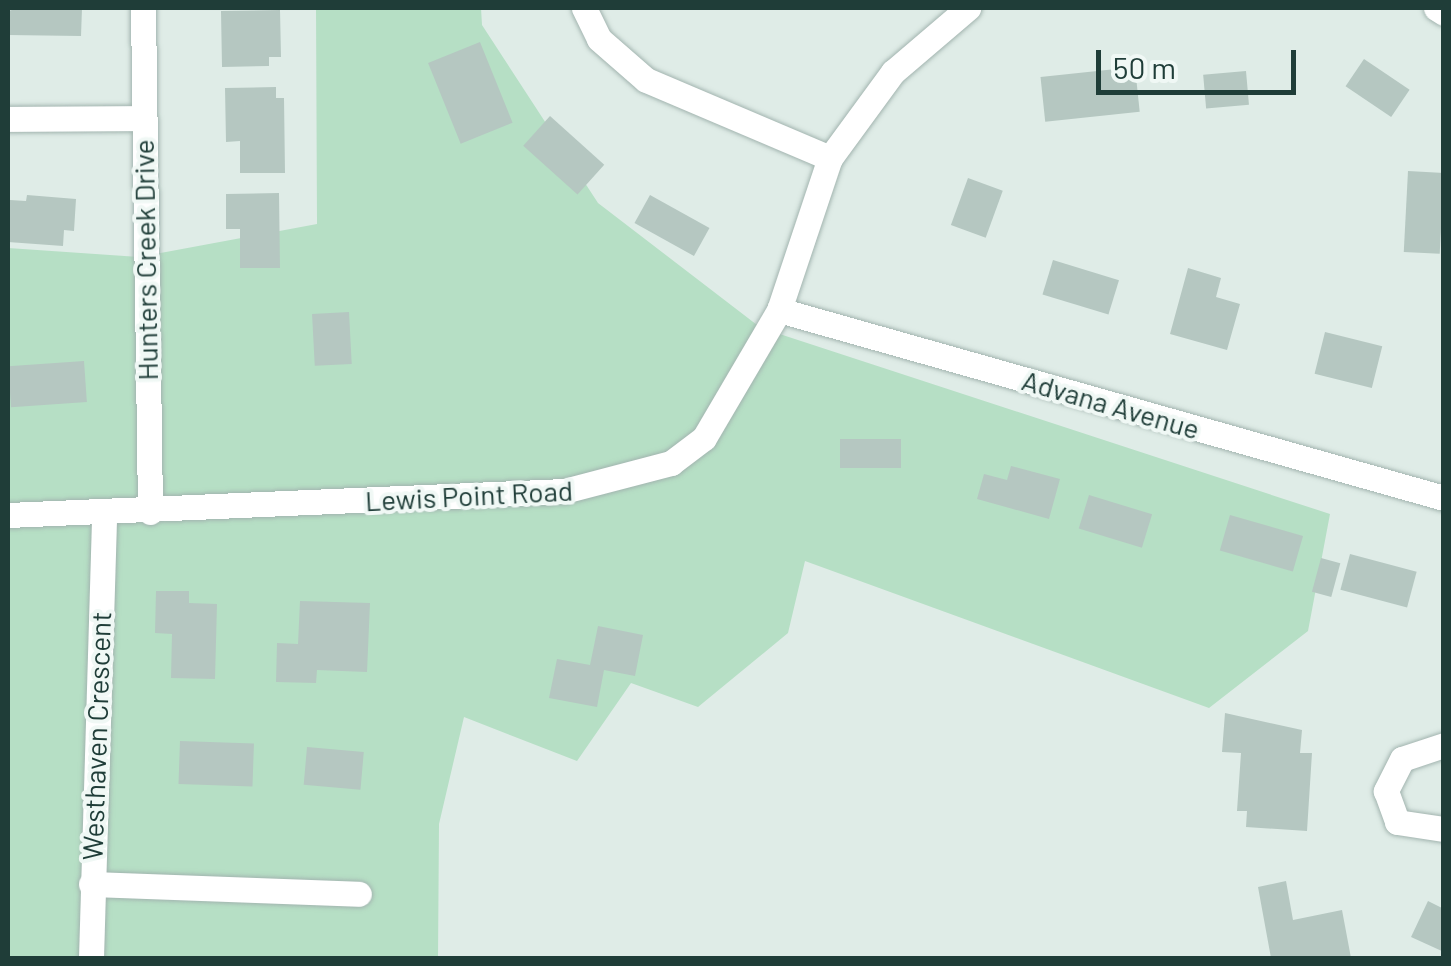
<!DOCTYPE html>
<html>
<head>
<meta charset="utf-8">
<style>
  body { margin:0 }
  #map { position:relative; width:1451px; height:966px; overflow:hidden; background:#dfece7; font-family:Barlow,sans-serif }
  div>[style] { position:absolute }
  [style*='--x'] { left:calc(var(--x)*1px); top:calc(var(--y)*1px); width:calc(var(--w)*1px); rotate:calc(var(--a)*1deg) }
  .green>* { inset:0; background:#b6dfc5 }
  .building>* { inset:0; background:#b5c7c1; transform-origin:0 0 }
  .roads { filter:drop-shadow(0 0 2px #a2b4af) drop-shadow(0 0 2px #a2b4af) }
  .street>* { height:25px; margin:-12.5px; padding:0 12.5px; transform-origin:12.5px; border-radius:12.5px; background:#fff }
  span { translate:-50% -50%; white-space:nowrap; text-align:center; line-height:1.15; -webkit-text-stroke:8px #f0f8f5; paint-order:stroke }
  .street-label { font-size:28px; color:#1f3d38 }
  .frame { position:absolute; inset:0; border:10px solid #1f3d38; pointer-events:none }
  .scale { position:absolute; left:1096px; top:50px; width:200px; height:45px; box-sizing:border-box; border:5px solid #1f3d38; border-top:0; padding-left:12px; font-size:30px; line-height:35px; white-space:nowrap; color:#1f3d38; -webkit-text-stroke:8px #f0f8f5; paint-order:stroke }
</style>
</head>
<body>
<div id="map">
  <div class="green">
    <i style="clip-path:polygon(316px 8px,481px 8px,482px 25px,598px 203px,761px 328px,1330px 514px,1308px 631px,1209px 708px,805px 561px,788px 633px,698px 707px,631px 683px,577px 761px,464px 717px,439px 824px,438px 958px,8px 958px,8px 248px,139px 257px,317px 224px)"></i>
  </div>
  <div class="building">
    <i style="clip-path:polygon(20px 8px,82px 8px,81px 36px,8px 35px,8px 11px)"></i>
    <i style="clip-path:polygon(280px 10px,281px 57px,269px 57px,269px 66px,222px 67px,221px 11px)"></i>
    <i style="left:480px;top:42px;width:87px;height:56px;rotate:68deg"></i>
    <i style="left:1364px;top:59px;width:55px;height:33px;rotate:34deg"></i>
    <i style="left:1135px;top:67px;width:45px;height:95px;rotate:84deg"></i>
    <i style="left:1246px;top:71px;width:34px;height:43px;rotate:85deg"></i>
    <i style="clip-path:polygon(276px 87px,276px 98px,284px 98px,285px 173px,240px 173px,240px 141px,226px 142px,225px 88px)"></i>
    <i style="left:550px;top:116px;width:73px;height:40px;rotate:42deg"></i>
    <i style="left:1408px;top:171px;width:36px;height:81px;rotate:3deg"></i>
    <i style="left:968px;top:178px;width:37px;height:50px;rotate:20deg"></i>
    <i style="clip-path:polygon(279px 193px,280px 268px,240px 268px,240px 229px,226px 229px,226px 194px)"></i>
    <i style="clip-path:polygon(27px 195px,76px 199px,74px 231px,64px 230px,63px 246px,8px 242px,10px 200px,26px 201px)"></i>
    <i style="left:650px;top:195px;width:68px;height:32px;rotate:29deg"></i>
    <i style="left:1053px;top:260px;width:69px;height:36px;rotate:17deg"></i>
    <i style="clip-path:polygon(1188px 268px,1221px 278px,1216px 297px,1240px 304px,1227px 350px,1170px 334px)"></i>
    <i style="left:349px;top:312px;width:52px;height:37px;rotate:87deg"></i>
    <i style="left:1325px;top:332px;width:59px;height:43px;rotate:14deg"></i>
    <i style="left:84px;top:361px;width:41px;height:76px;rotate:86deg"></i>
    <i style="left:840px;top:439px;width:61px;height:29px"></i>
    <i style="clip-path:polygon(1011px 466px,1060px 479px,1049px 519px,977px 499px,984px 474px,1007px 480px)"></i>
    <i style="left:1089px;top:495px;width:66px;height:35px;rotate:17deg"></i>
    <i style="left:1230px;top:515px;width:76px;height:37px;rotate:16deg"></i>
    <i style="left:1350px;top:554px;width:69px;height:37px;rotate:15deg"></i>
    <i style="left:1321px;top:558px;width:20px;height:35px;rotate:15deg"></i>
    <i style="clip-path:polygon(156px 591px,189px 591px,189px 603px,217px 604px,215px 679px,171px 678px,172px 634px,155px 633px)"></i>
    <i style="clip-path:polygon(300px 601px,370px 603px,367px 672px,317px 670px,316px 683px,276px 682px,277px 643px,298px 644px)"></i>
    <i style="clip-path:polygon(598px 626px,643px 635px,635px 676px,604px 670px,597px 707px,549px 698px,557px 659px,590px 665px)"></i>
    <i style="clip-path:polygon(1225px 713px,1302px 730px,1300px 753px,1312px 753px,1307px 831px,1246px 827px,1247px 811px,1237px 811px,1241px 753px,1222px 752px)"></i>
    <i style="left:180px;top:741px;width:74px;height:43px;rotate:2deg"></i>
    <i style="left:307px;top:747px;width:57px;height:38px;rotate:5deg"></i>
    <i style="clip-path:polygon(1286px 881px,1293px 920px,1342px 910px,1351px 958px,1271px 958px,1258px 887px)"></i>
    <i style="clip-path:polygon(1428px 901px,1444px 909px,1444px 952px,1411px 937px)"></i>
  </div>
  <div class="roads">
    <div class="street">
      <i style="--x:143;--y:8;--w:504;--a:89.2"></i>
      <i style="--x:584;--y:8;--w:34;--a:64"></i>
      <i style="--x:599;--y:39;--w:62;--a:41.1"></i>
      <i style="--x:646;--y:80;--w:200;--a:23"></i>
      <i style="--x:1436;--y:8;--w:9;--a:32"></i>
      <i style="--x:8;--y:119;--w:135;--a:-0.4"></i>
      <i style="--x:779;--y:310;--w:691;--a:15.79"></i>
      <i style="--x:8;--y:515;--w:557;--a:-2.47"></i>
      <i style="--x:564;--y:491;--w:111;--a:-14.7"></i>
      <i style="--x:671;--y:463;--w:41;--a:-37.1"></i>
      <i style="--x:704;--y:438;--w:148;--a:-59.6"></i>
      <i style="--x:779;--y:310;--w:160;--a:-71.5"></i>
      <i style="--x:830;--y:158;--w:107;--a:-53.8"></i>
      <i style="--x:893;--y:72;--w:99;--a:-40.5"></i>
      <i style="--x:1444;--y:745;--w:44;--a:161.6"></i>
      <i style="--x:1402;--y:759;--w:36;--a:117"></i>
      <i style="--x:1386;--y:791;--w:33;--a:70"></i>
      <i style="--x:1397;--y:822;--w:48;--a:8.5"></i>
      <i style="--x:91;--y:884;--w:268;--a:2.1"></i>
      <i style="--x:91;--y:958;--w:444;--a:-88.3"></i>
    </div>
  </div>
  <div class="street-label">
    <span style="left:145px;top:260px;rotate:-91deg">Hunters Creek Drive</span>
    <span style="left:1111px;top:404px;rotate:16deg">Advana Avenue</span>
    <span style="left:469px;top:495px;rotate:-3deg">Lewis Point Road</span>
    <span style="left:96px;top:736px;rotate:-88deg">Westhaven Crescent</span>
  </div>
  <div class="frame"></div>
  <div class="scale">50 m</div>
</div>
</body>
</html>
